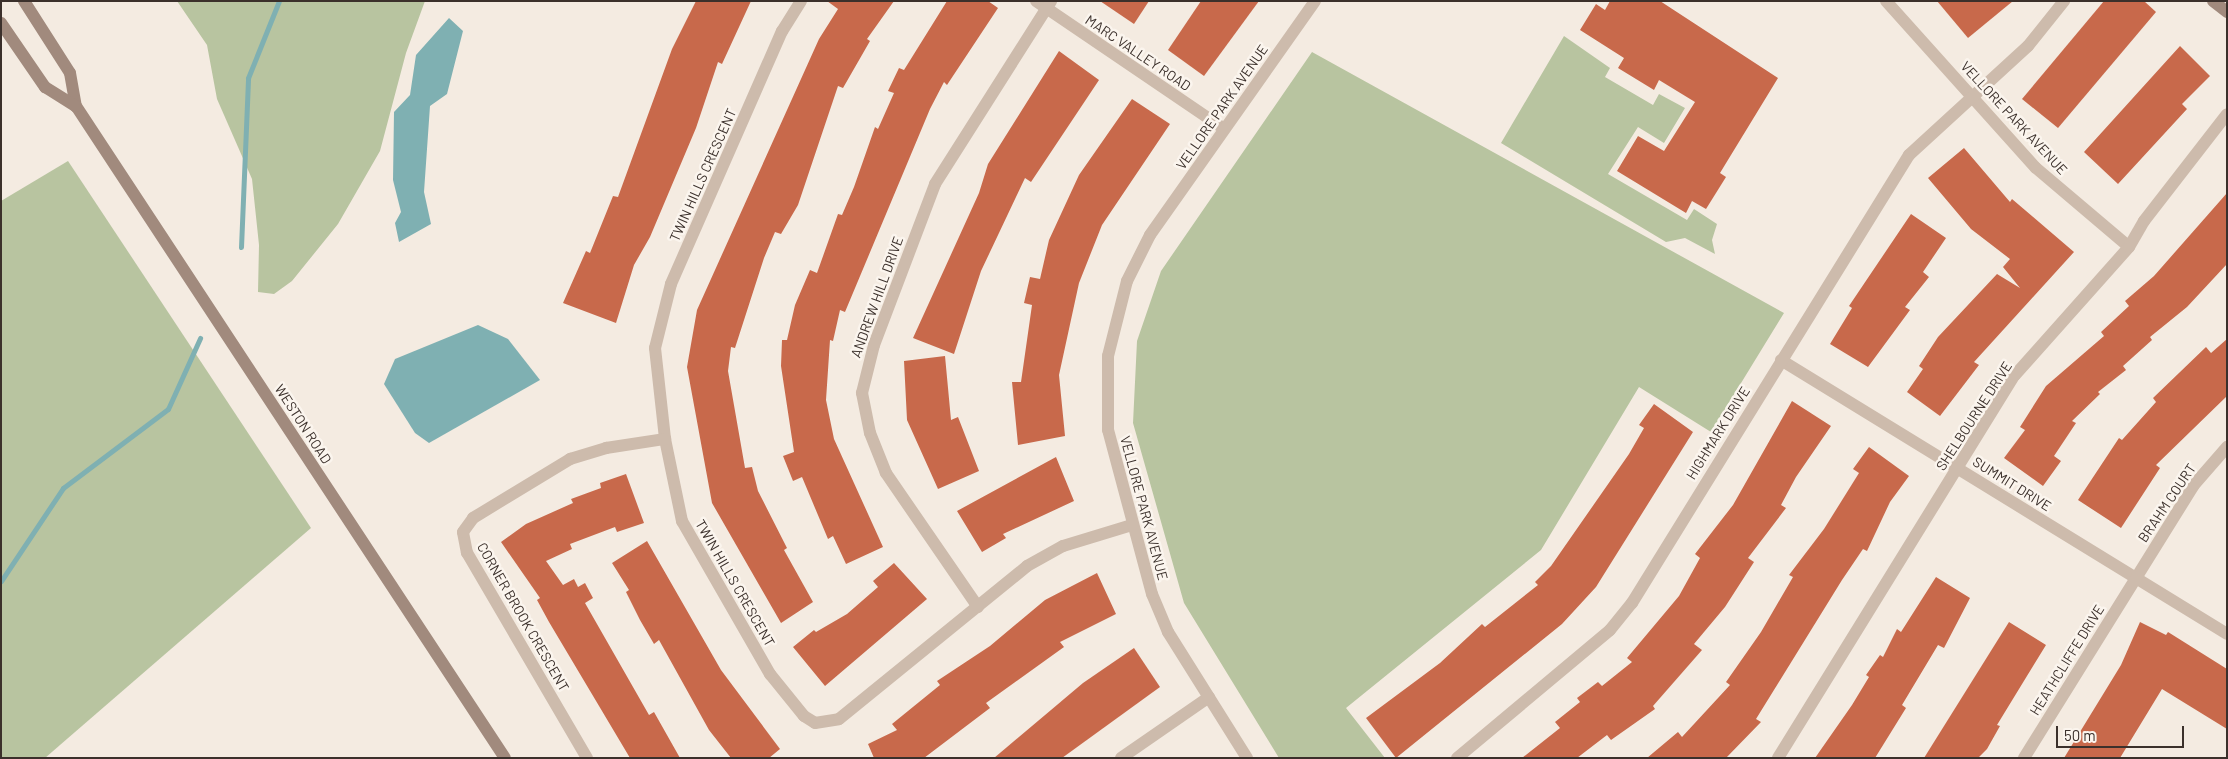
<!DOCTYPE html>
<html>
<head>
<meta charset="utf-8">
<style>
  body { margin:0 }
  #map { position:relative; width:2228px; height:759px; overflow:hidden; background:#f4ebe1; font-family:Barlow,sans-serif }
  div>[style] { position:absolute }
  [style*='--x'] { left:calc(var(--x)*1px); top:calc(var(--y)*1px); width:calc(var(--w)*1px); rotate:calc(var(--a)*1deg) }
  .green>* { inset:0; background:#b8c4a0 }
  .water>* { inset:0; background:#7fb0b2 }
  .stream>* { height:5px; margin:-2.5px; padding:0 2.5px; transform-origin:2.5px; border-radius:2.5px; background:#7fb0b2 }
  .building>* { inset:0; background:#c8694b }
  .street>* { height:12px; margin:-6px; padding:0 6px; transform-origin:6px; border-radius:6px; background:#cdbbac }
  .secondary>* { height:12px; margin:-6px; padding:0 6px; transform-origin:6px; border-radius:6px; background:#a18a7d }
  span { translate:-50% -50%; white-space:nowrap; text-align:center; line-height:1.15; -webkit-text-stroke:5px #fbf5ee; paint-order:stroke }
  .street-label { font-size:14px; color:#3b302b }
  .frame { position:absolute; inset:0; border:2px solid #3b302b; pointer-events:none }
  .scale { position:absolute; left:2056px; top:726px; width:128px; height:22px; box-sizing:border-box; border:2px solid #3b302b; border-top:0; padding-left:6px; font-size:15px; line-height:18px; white-space:nowrap; color:#3b302b; -webkit-text-stroke:4px #fbf5ee; paint-order:stroke }
</style>
</head>
<body>
<div id="map">
  <div class="green">
    <i style="clip-path:polygon(177px 1px,425px 1px,406px 53px,380px 151px,338px 224px,292px 281px,274px 294px,258px 292px,259px 245px,252px 179px,217px 99px,207px 45px)"></i>
    <i style="clip-path:polygon(1564px 36px,1610px 68px,1605px 77px,1653px 105px,1659px 94px,1685px 108px,1664px 143px,1638px 127px,1608px 174px,1687px 220px,1694px 209px,1717px 224px,1712px 240px,1715px 254px,1685px 238px,1666px 242px,1501px 143px)"></i>
    <i style="clip-path:polygon(1312px 52px,1784px 313px,1711px 432px,1639px 387px,1541px 550px,1346px 708px,1385px 758px,1279px 758px,1184px 603px,1133px 423px,1137px 341px,1161px 271px)"></i>
    <i style="clip-path:polygon(68px 161px,311px 528px,45px 758px,1px 758px,1px 201px)"></i>
  </div>
  <div class="water">
    <i style="clip-path:polygon(449px 18px,463px 31px,447px 94px,430px 106px,424px 192px,431px 224px,399px 242px,395px 223px,401px 212px,393px 180px,394px 112px,410px 95px,416px 55px)"></i>
    <i style="clip-path:polygon(478px 325px,508px 339px,540px 380px,429px 443px,415px 433px,384px 384px,395px 359px)"></i>
  </div>
  <div class="stream">
    <i style="--x:241;--y:247;--w:169;--a:-87.6"></i>
    <i style="--x:248;--y:78;--w:83;--a:-68.1"></i>
    <i style="--x:1;--y:581;--w:112;--a:-56.3"></i>
    <i style="--x:63;--y:488;--w:131;--a:-37"></i>
    <i style="--x:168;--y:409;--w:78;--a:-65.7"></i>
  </div>
  <div class="building">
    <i style="clip-path:polygon(696px 1px,751px 1px,722px 64px,718px 62px,696px 128px,650px 237px,634px 265px,616px 323px,563px 303px,586px 251px,590px 253px,613px 196px,618px 197px,672px 49px)"></i>
    <i style="clip-path:polygon(827px 1px,894px 1px,867px 39px,870px 41px,843px 88px,838px 86px,798px 205px,781px 234px,775px 232px,764px 258px,735px 348px,731px 347px,728px 371px,745px 468px,752px 467px,758px 491px,787px 548px,784px 550px,813px 602px,781px 623px,712px 503px,687px 367px,697px 310px,819px 39px,838px 9px)"></i>
    <i style="clip-path:polygon(947px 1px,988px 1px,998px 8px,947px 85px,944px 82px,930px 109px,845px 312px,840px 310px,833px 341px,830px 340px,826px 400px,834px 439px,883px 547px,846px 564px,833px 536px,828px 539px,802px 477px,793px 481px,783px 456px,794px 452px,781px 366px,782px 340px,787px 340px,795px 305px,810px 270px,817px 273px,838px 214px,842px 215px,854px 187px,875px 127px,878px 129px,894px 93px,888px 91px,899px 68px,904px 70px)"></i>
    <i style="clip-path:polygon(1100px 1px,1149px 1px,1134px 24px)"></i>
    <i style="clip-path:polygon(1201px 1px,1259px 1px,1204px 76px,1168px 50px)"></i>
    <i style="clip-path:polygon(1610px 1px,1660px 1px,1778px 78px,1720px 173px,1726px 177px,1706px 209px,1692px 201px,1686px 213px,1617px 171px,1638px 136px,1664px 151px,1695px 102px,1659px 80px,1654px 90px,1618px 68px,1624px 58px,1580px 30px,1596px 4px,1605px 10px)"></i>
    <i style="clip-path:polygon(1937px 1px,2013px 1px,1968px 38px)"></i>
    <i style="clip-path:polygon(2104px 1px,2144px 1px,2156px 12px,2058px 128px,2022px 99px)"></i>
    <i style="clip-path:polygon(2180px 46px,2210px 76px,2182px 104px,2187px 109px,2118px 184px,2084px 152px)"></i>
    <i style="clip-path:polygon(1059px 51px,1099px 80px,1031px 182px,1025px 178px,981px 271px,954px 354px,913px 338px,979px 193px,988px 164px)"></i>
    <i style="clip-path:polygon(1132px 99px,1170px 124px,1102px 225px,1079px 283px,1059px 375px,1065px 436px,1018px 445px,1012px 382px,1021px 382px,1032px 305px,1024px 303px,1030px 277px,1040px 279px,1049px 240px,1079px 175px)"></i>
    <i style="clip-path:polygon(1964px 148px,2010px 202px,2012px 199px,2074px 252px,1974px 362px,1979px 365px,1940px 416px,1907px 392px,1923px 369px,1919px 366px,1938px 337px,1997px 274px,2020px 288px,2003px 267px,2010px 259px,1971px 229px,1928px 178px)"></i>
    <i style="clip-path:polygon(2227px 193px,2227px 264px,2187px 307px,2150px 337px,2152px 340px,2123px 366px,2126px 370px,2098px 392px,2100px 394px,2072px 421px,2076px 423px,2054px 456px,2061px 461px,2043px 486px,2004px 458px,2025px 430px,2020px 427px,2046px 386px,2104px 336px,2101px 332px,2129px 306px,2125px 301px,2154px 276px)"></i>
    <i style="clip-path:polygon(1911px 214px,1946px 238px,1923px 272px,1929px 277px,1905px 307px,1910px 310px,1868px 367px,1830px 344px,1852px 308px,1849px 306px)"></i>
    <i style="clip-path:polygon(2227px 339px,2227px 396px,2156px 465px,2160px 468px,2121px 528px,2078px 500px,2119px 438px,2122px 440px,2156px 402px,2153px 398px,2206px 347px,2211px 353px)"></i>
    <i style="clip-path:polygon(945px 356px,951px 420px,958px 417px,979px 471px,938px 489px,907px 420px,904px 361px)"></i>
    <i style="clip-path:polygon(1792px 401px,1831px 426px,1796px 477px,1781px 505px,1786px 508px,1748px 558px,1754px 562px,1725px 607px,1694px 644px,1702px 650px,1653px 706px,1655px 709px,1611px 740px,1607px 735px,1577px 758px,1522px 758px,1560px 728px,1555px 722px,1580px 702px,1577px 698px,1598px 682px,1602px 686px,1632px 662px,1627px 658px,1679px 596px,1700px 558px,1695px 554px,1733px 505px)"></i>
    <i style="clip-path:polygon(1654px 404px,1693px 432px,1596px 587px,1562px 624px,1396px 758px,1366px 718px,1440px 663px,1482px 624px,1485px 627px,1538px 585px,1535px 582px,1551px 566px,1629px 454px,1644px 428px,1639px 425px)"></i>
    <i style="clip-path:polygon(1869px 447px,1909px 476px,1890px 502px,1867px 551px,1863px 549px,1842px 580px,1756px 719px,1761px 722px,1726px 758px,1647px 758px,1678px 732px,1682px 737px,1730px 685px,1726px 682px,1761px 632px,1793px 577px,1789px 575px,1824px 529px,1859px 473px,1853px 469px)"></i>
    <i style="clip-path:polygon(1056px 457px,1074px 501px,1003px 534px,1006px 538px,982px 552px,957px 511px)"></i>
    <i style="clip-path:polygon(626px 474px,644px 523px,617px 532px,615px 527px,570px 544px,572px 549px,546px 561px,563px 585px,574px 579px,578px 587px,585px 583px,593px 598px,585px 603px,649px 715px,654px 712px,680px 758px,630px 758px,549px 622px,537px 600px,540px 598px,501px 542px,526px 524px,573px 503px,571px 499px,601px 488px,600px 483px)"></i>
    <i style="clip-path:polygon(647px 541px,721px 670px,780px 749px,769px 758px,731px 758px,709px 730px,659px 640px,654px 644px,640px 620px,626px 592px,629px 590px,612px 563px)"></i>
    <i style="clip-path:polygon(894px 563px,927px 599px,825px 686px,793px 647px,814px 630px,816px 632px,847px 614px,878px 587px,873px 581px)"></i>
    <i style="clip-path:polygon(1097px 573px,1116px 614px,1060px 642px,1064px 647px,986px 703px,990px 708px,924px 758px,874px 758px,868px 744px,897px 730px,892px 724px,940px 685px,937px 681px,990px 646px,1045px 600px)"></i>
    <i style="clip-path:polygon(1936px 577px,1970px 598px,1944px 648px,1938px 645px,1902px 705px,1906px 708px,1875px 758px,1815px 758px,1852px 705px,1869px 677px,1866px 675px,1880px 655px,1883px 657px,1897px 629px,1901px 632px)"></i>
    <i style="clip-path:polygon(2009px 622px,2046px 645px,1997px 725px,2000px 726px,1987px 749px,1978px 758px,1924px 758px)"></i>
    <i style="clip-path:polygon(2140px 622px,2166px 635px,2168px 632px,2227px 669px,2227px 729px,2162px 689px,2120px 758px,2064px 758px,2121px 665px)"></i>
    <i style="clip-path:polygon(1134px 648px,1160px 687px,1062px 758px,994px 758px,1083px 683px)"></i>
  </div>
  <div class="street">
    <i style="--x:801;--y:1;--w:36;--a:122"></i>
    <i style="--x:782;--y:31;--w:276;--a:113.7"></i>
    <i style="--x:671;--y:284;--w:66;--a:104"></i>
    <i style="--x:655;--y:348;--w:92;--a:83.7"></i>
    <i style="--x:665;--y:439;--w:84;--a:78.3"></i>
    <i style="--x:682;--y:521;--w:177;--a:60.1"></i>
    <i style="--x:770;--y:674;--w:54;--a:51"></i>
    <i style="--x:804;--y:716;--w:13;--a:32"></i>
    <i style="--x:815;--y:723;--w:24;--a:-9"></i>
    <i style="--x:839;--y:719;--w:242;--a:-39.1"></i>
    <i style="--x:1027;--y:566;--w:41;--a:-29.1"></i>
    <i style="--x:1063;--y:546;--w:72;--a:-16.9"></i>
    <i style="--x:1036;--y:1;--w:227;--a:34.2"></i>
    <i style="--x:1886;--y:1;--w:224;--a:48.1"></i>
    <i style="--x:2036;--y:168;--w:122;--a:40.3"></i>
    <i style="--x:1781;--y:360;--w:523;--a:31.56"></i>
    <i style="--x:978;--y:607;--w:163;--a:-124.5"></i>
    <i style="--x:886;--y:473;--w:43;--a:-111.8"></i>
    <i style="--x:870;--y:433;--w:41;--a:-101.3"></i>
    <i style="--x:862;--y:393;--w:49;--a:-76"></i>
    <i style="--x:874;--y:345;--w:172;--a:-69.2"></i>
    <i style="--x:935;--y:184;--w:217;--a:-57.6"></i>
    <i style="--x:587;--y:758;--w:238;--a:-120.3"></i>
    <i style="--x:467;--y:553;--w:21;--a:-101"></i>
    <i style="--x:463;--y:532;--w:17;--a:-54"></i>
    <i style="--x:473;--y:518;--w:114;--a:-31.3"></i>
    <i style="--x:570;--y:459;--w:38;--a:-17"></i>
    <i style="--x:606;--y:448;--w:60;--a:-8.7"></i>
    <i style="--x:1121;--y:758;--w:107;--a:-34.7"></i>
    <i style="--x:1247;--y:758;--w:149;--a:-122.1"></i>
    <i style="--x:1168;--y:632;--w:41;--a:-112.8"></i>
    <i style="--x:1152;--y:594;--w:170;--a:-105"></i>
    <i style="--x:1108;--y:430;--w:74;--a:-90"></i>
    <i style="--x:1108;--y:356;--w:77;--a:-75.8"></i>
    <i style="--x:1127;--y:281;--w:51;--a:-63.4"></i>
    <i style="--x:1150;--y:235;--w:286;--a:-54.8"></i>
    <i style="--x:1457;--y:758;--w:199;--a:-39.9"></i>
    <i style="--x:1610;--y:630;--w:35;--a:-51"></i>
    <i style="--x:1632;--y:603;--w:527;--a:-58.27"></i>
    <i style="--x:1909;--y:155;--w:161;--a:-42.5"></i>
    <i style="--x:2028;--y:46;--w:58;--a:-51.3"></i>
    <i style="--x:1778;--y:758;--w:450;--a:-58.3"></i>
    <i style="--x:2015;--y:375;--w:171;--a:-48.3"></i>
    <i style="--x:2129;--y:247;--w:30;--a:-60"></i>
    <i style="--x:2144;--y:221;--w:135;--a:-52.2"></i>
    <i style="--x:2024;--y:758;--w:320;--a:-58.1"></i>
    <i style="--x:2193;--y:486;--w:52;--a:-48.9"></i>
  </div>
  <div class="secondary">
    <i style="--x:24;--y:1;--w:85;--a:57.4"></i>
    <i style="--x:70;--y:73;--w:34;--a:80"></i>
    <i style="--x:76;--y:106;--w:780;--a:56.66"></i>
    <i style="--x:2213;--y:1;--w:18;--a:38"></i>
    <i style="--x:1;--y:23;--w:78;--a:55.5"></i>
    <i style="--x:45;--y:87;--w:36;--a:32"></i>
  </div>
  <div class="street-label">
    <span style="left:1138px;top:53px;rotate:34deg">MARC VALLEY ROAD</span>
    <span style="left:1222px;top:107px;rotate:-55deg">VELLORE PARK AVENUE</span>
    <span style="left:2014px;top:118px;rotate:47deg">VELLORE PARK AVENUE</span>
    <span style="left:703px;top:175px;rotate:-66deg">TWIN HILLS CRESCENT</span>
    <span style="left:877px;top:297px;rotate:-70deg">ANDREW HILL DRIVE</span>
    <span style="left:1974px;top:416px;rotate:-57deg">SHELBOURNE DRIVE</span>
    <span style="left:303px;top:424px;rotate:57deg">WESTON ROAD</span>
    <span style="left:1718px;top:433px;rotate:-58deg">HIGHMARK DRIVE</span>
    <span style="left:2012px;top:484px;rotate:32deg">SUMMIT DRIVE</span>
    <span style="left:2167px;top:503px;rotate:-56deg">BRAHM COURT</span>
    <span style="left:1144px;top:508px;rotate:75deg">VELLORE PARK AVENUE</span>
    <span style="left:735px;top:583px;rotate:60deg">TWIN HILLS CRESCENT</span>
    <span style="left:523px;top:617px;rotate:60deg">CORNER BROOK CRESCENT</span>
    <span style="left:2067px;top:660px;rotate:-58deg">HEATHCLIFFE DRIVE</span>
  </div>
  <div class="frame"></div>
  <div class="scale">50 m</div>
</div>
</body>
</html>
